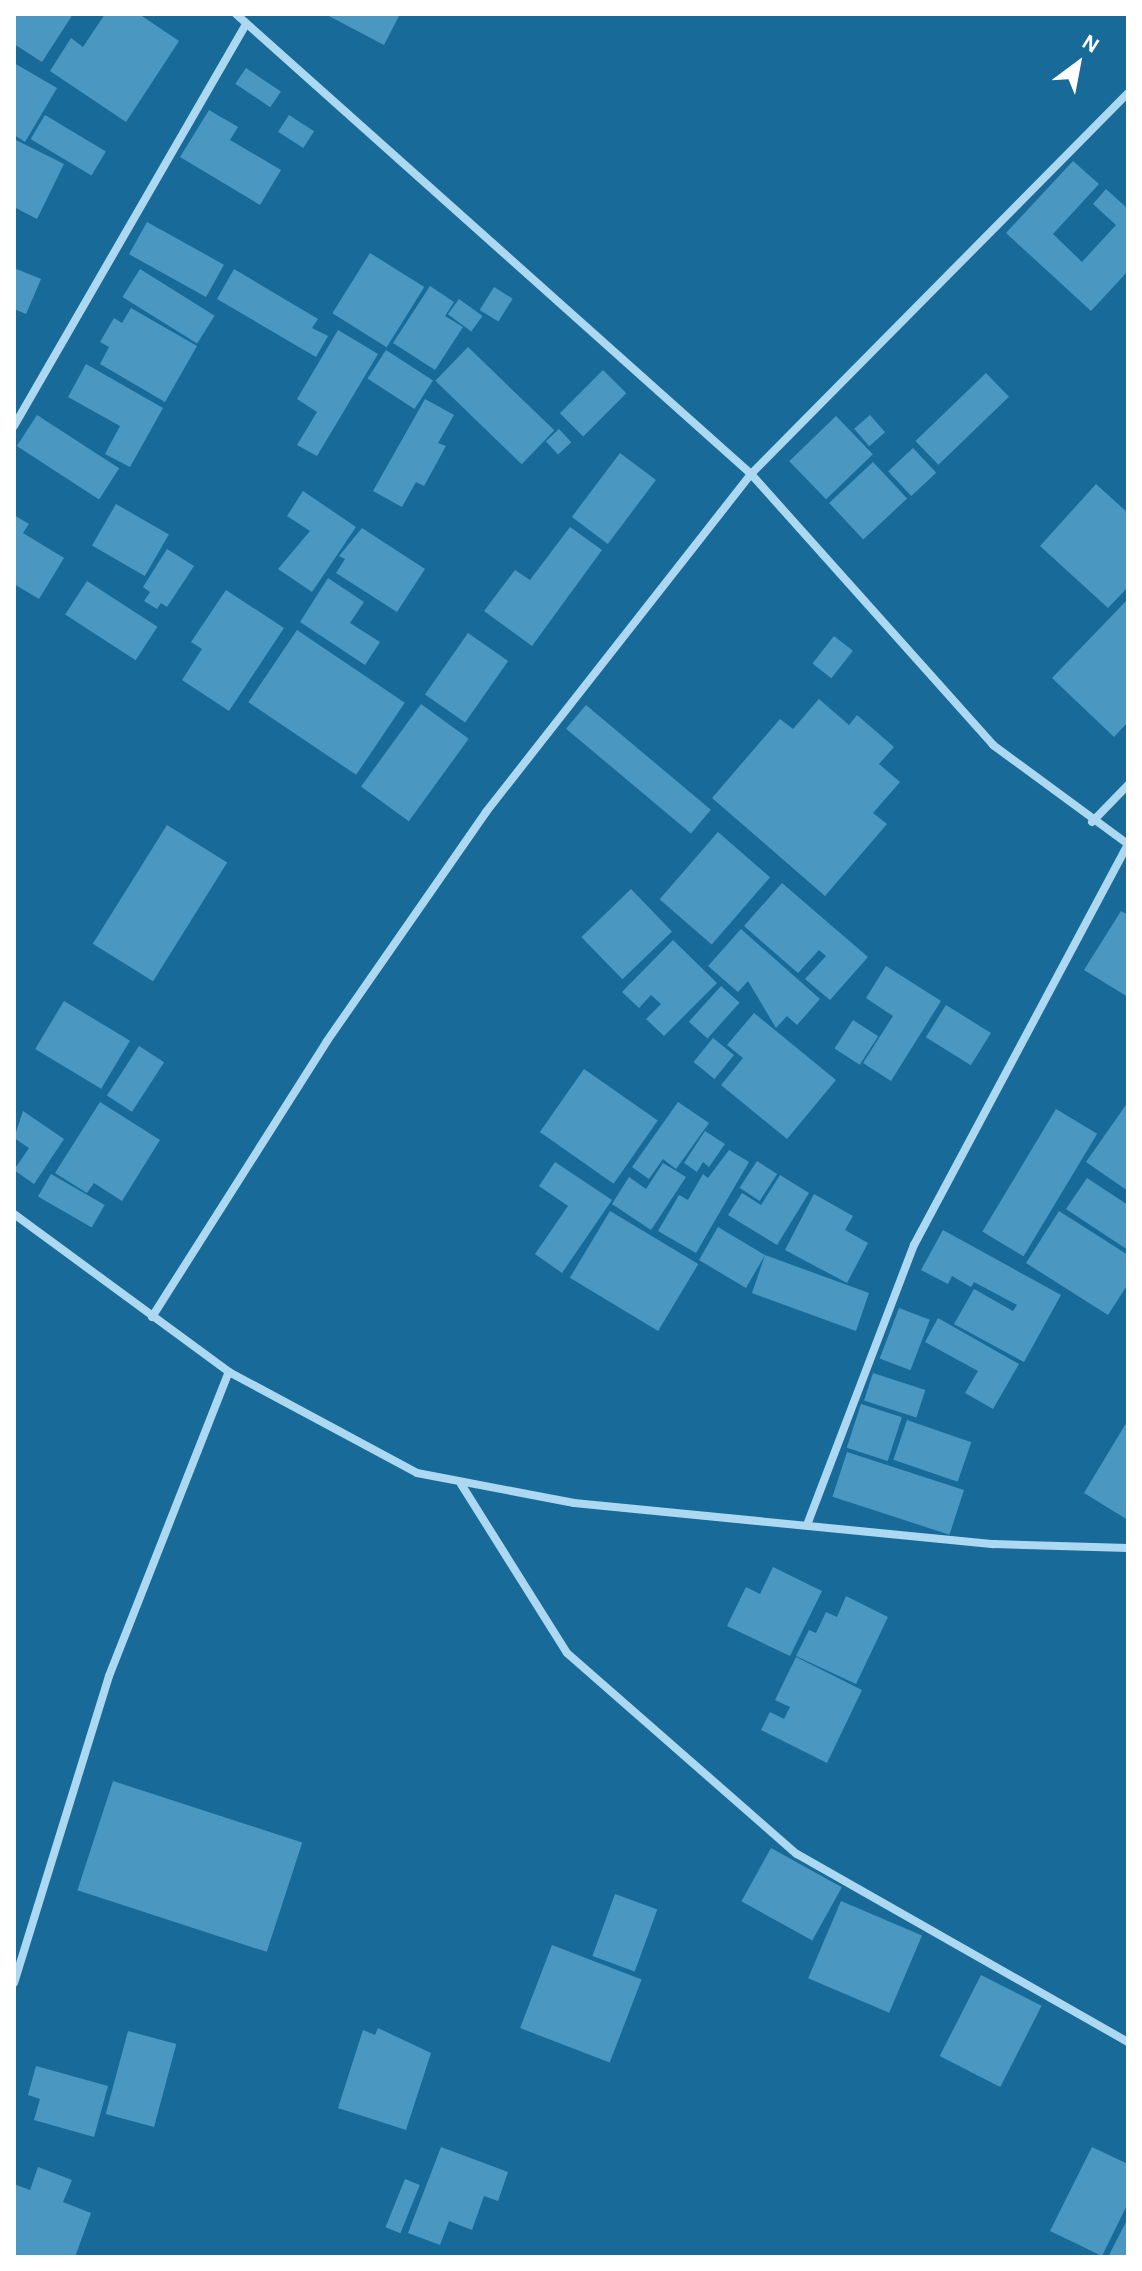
<!DOCTYPE html>
<html>
<head>
<meta charset="utf-8">
<style>
  body { margin:0 }
  #map { position:relative; width:1142px; height:2271px; overflow:hidden; background:#186a98; font-family:"Alegreya Sans",sans-serif }
  div>[style] { position:absolute }
  [style*='--x'] { left:calc(var(--x)*1px); top:calc(var(--y)*1px); width:calc(var(--w)*1px); rotate:calc(var(--a)*1deg) }
  .building>* { inset:0; background:#4a98c2; transform-origin:0 0 }
  .street>* { height:8px; margin:-4px; padding:0 4px; transform-origin:4px; border-radius:4px; background:#acd9f1 }
  span { translate:-50% -50%; white-space:nowrap; text-align:center; line-height:1.15; -webkit-text-stroke:8px #186a98; paint-order:stroke }
  .frame { position:absolute; inset:0; border:16px solid #fff; pointer-events:none }
  .north { position:absolute; left:1038px; top:24px; width:80px; height:80px; -webkit-text-stroke:6px #186a98; paint-order:stroke; rotate:32deg; font-size:22px; font-weight:700; line-height:32px; text-align:center; color:#fff }
  .north::after { content:''; display:block; margin:auto; width:28px; height:36px; background:#fff; clip-path:polygon(50% 0,100% 100%,50% 72%,0 100%) }
</style>
</head>
<body>
<div id="map">
  <div class="building">
    <i style="clip-path:polygon(14px 14px,73px 14px,42px 62px,14px 44px)"></i>
    <i style="clip-path:polygon(105px 14px,139px 14px,179px 41px,126px 122px,50px 71px,71px 38px,83px 47px)"></i>
    <i style="clip-path:polygon(325px 14px,400px 14px,384px 45px)"></i>
    <i style="clip-path:polygon(14px 63px,57px 88px,25px 142px,14px 135px)"></i>
    <i style="left:246px;top:68px;width:42px;height:19px;rotate:34deg"></i>
    <i style="clip-path:polygon(209px 110px,238px 127px,230px 140px,281px 170px,260px 205px,180px 157px)"></i>
    <i style="left:45px;top:115px;width:71px;height:28px;rotate:31deg"></i>
    <i style="left:289px;top:115px;width:30px;height:20px;rotate:33deg"></i>
    <i style="clip-path:polygon(14px 139px,64px 164px,37px 219px,14px 207px)"></i>
    <i style="clip-path:polygon(1073px 161px,1099px 184px,1053px 234px,1082px 262px,1116px 225px,1093px 204px,1106px 189px,1128px 209px,1128px 271px,1091px 311px,1006px 233px)"></i>
    <i style="left:147px;top:222px;width:88px;height:37px;rotate:29deg"></i>
    <i style="left:370px;top:253px;width:64px;height:71px;rotate:32deg"></i>
    <i style="clip-path:polygon(14px 268px,41px 279px,26px 314px,14px 309px)"></i>
    <i style="left:140px;top:269px;width:88px;height:33px;rotate:32deg"></i>
    <i style="clip-path:polygon(234px 269px,318px 319px,312px 328px,328px 336px,316px 357px,217px 299px)"></i>
    <i style="clip-path:polygon(430px 286px,454px 302px,445px 316px,463px 327px,435px 370px,393px 343px)"></i>
    <i style="left:494px;top:287px;width:22px;height:27px;rotate:32deg"></i>
    <i style="left:459px;top:299px;width:29px;height:19px;rotate:36deg"></i>
    <i style="clip-path:polygon(131px 308px,197px 346px,165px 402px,100px 364px,109px 347px,100px 342px,114px 318px,122px 323px)"></i>
    <i style="clip-path:polygon(338px 330px,378px 354px,317px 456px,297px 445px,317px 412px,297px 399px)"></i>
    <i style="left:468px;top:347px;width:120px;height:47px;rotate:44deg"></i>
    <i style="left:386px;top:350px;width:56px;height:34px;rotate:33deg"></i>
    <i style="clip-path:polygon(86px 364px,163px 408px,130px 467px,105px 454px,120px 426px,68px 397px)"></i>
    <i style="left:603px;top:370px;width:33px;height:61px;rotate:45deg"></i>
    <i style="left:986px;top:373px;width:33px;height:98px;rotate:46deg"></i>
    <i style="clip-path:polygon(425px 399px,454px 415px,438px 443px,446px 446px,424px 486px,416px 482px,402px 507px,373px 491px)"></i>
    <i style="left:37px;top:415px;width:98px;height:37px;rotate:33deg"></i>
    <i style="left:870px;top:415px;width:23px;height:21px;rotate:49deg"></i>
    <i style="left:836px;top:416px;width:53px;height:65px;rotate:46deg"></i>
    <i style="left:559px;top:429px;width:18px;height:18px;rotate:47deg"></i>
    <i style="left:913px;top:448px;width:34px;height:34px;rotate:47deg"></i>
    <i style="left:620px;top:453px;width:45px;height:80px;rotate:37deg"></i>
    <i style="left:873px;top:462px;width:50px;height:60px;rotate:47deg"></i>
    <i style="clip-path:polygon(1096px 484px,1128px 513px,1128px 587px,1108px 608px,1040px 546px)"></i>
    <i style="clip-path:polygon(303px 491px,356px 527px,312px 592px,278px 569px,310px 531px,287px 516px)"></i>
    <i style="left:116px;top:504px;width:61px;height:48px;rotate:30deg"></i>
    <i style="clip-path:polygon(14px 515px,29px 524px,23px 533px,64px 558px,39px 599px,14px 584px)"></i>
    <i style="clip-path:polygon(570px 527px,602px 550px,532px 646px,484px 611px,515px 570px,530px 580px)"></i>
    <i style="clip-path:polygon(362px 528px,425px 569px,397px 612px,336px 573px,345px 559px,339px 556px)"></i>
    <i style="clip-path:polygon(167px 549px,194px 566px,167px 607px,161px 603px,157px 609px,144px 601px,150px 592px,143px 587px)"></i>
    <i style="clip-path:polygon(328px 578px,364px 602px,350px 623px,380px 642px,365px 665px,300px 622px)"></i>
    <i style="left:87px;top:581px;width:84px;height:40px;rotate:33deg"></i>
    <i style="clip-path:polygon(226px 590px,284px 628px,229px 711px,182px 680px,202px 649px,191px 642px)"></i>
    <i style="clip-path:polygon(1128px 599px,1128px 722px,1114px 737px,1052px 678px)"></i>
    <i style="left:297px;top:630px;width:130px;height:87px;rotate:34deg"></i>
    <i style="left:468px;top:633px;width:49px;height:75px;rotate:35deg"></i>
    <i style="left:834px;top:636px;width:24px;height:35px;rotate:38deg"></i>
    <i style="clip-path:polygon(819px 699px,849px 725px,857px 715px,894px 747px,879px 764px,900px 782px,873px 813px,887px 824px,825px 896px,712px 798px,780px 719px,793px 729px)"></i>
    <i style="left:421px;top:704px;width:59px;height:102px;rotate:36deg"></i>
    <i style="left:586px;top:705px;width:163px;height:31px;rotate:40deg"></i>
    <i style="left:167px;top:825px;width:71px;height:140px;rotate:32deg"></i>
    <i style="left:718px;top:832px;width:69px;height:89px;rotate:41deg"></i>
    <i style="clip-path:polygon(782px 883px,868px 957px,830px 1000px,805px 979px,826px 956px,819px 950px,798px 973px,744px 926px)"></i>
    <i style="left:631px;top:889px;width:59px;height:69px;rotate:46deg"></i>
    <i style="clip-path:polygon(1121px 911px,1128px 915px,1128px 997px,1084px 970px)"></i>
    <i style="clip-path:polygon(741px 929px,820px 999px,797px 1025px,787px 1016px,776px 1028px,748px 981px,738px 992px,708px 966px)"></i>
    <i style="clip-path:polygon(673px 940px,717px 983px,664px 1036px,646px 1019px,661px 1004px,651px 995px,639px 1008px,622px 992px)"></i>
    <i style="clip-path:polygon(886px 966px,941px 1001px,891px 1081px,863px 1063px,893px 1016px,866px 998px)"></i>
    <i style="left:721px;top:986px;width:25px;height:48px;rotate:42deg"></i>
    <i style="left:64px;top:1001px;width:77px;height:56px;rotate:31deg"></i>
    <i style="left:946px;top:1005px;width:53px;height:38px;rotate:32deg"></i>
    <i style="clip-path:polygon(754px 1013px,836px 1080px,787px 1139px,721px 1085px,743px 1058px,727px 1045px)"></i>
    <i style="left:853px;top:1020px;width:30px;height:34px;rotate:33deg"></i>
    <i style="left:713px;top:1038px;width:27px;height:31px;rotate:39deg"></i>
    <i style="left:139px;top:1046px;width:30px;height:59px;rotate:33deg"></i>
    <i style="left:584px;top:1069px;width:90px;height:77px;rotate:35deg"></i>
    <i style="clip-path:polygon(100px 1102px,160px 1140px,122px 1201px,94px 1183px,87px 1193px,55px 1173px)"></i>
    <i style="clip-path:polygon(678px 1102px,709px 1123px,676px 1169px,663px 1159px,649px 1179px,632px 1167px)"></i>
    <i style="clip-path:polygon(1128px 1102px,1128px 1191px,1086px 1162px)"></i>
    <i style="left:1056px;top:1109px;width:48px;height:143px;rotate:31deg"></i>
    <i style="clip-path:polygon(23px 1111px,64px 1139px,34px 1184px,14px 1170px,29px 1148px,14px 1138px)"></i>
    <i style="clip-path:polygon(705px 1131px,725px 1144px,709px 1167px,703px 1162px,697px 1172px,684px 1163px)"></i>
    <i style="clip-path:polygon(729px 1150px,749px 1162px,696px 1253px,658px 1231px,679px 1195px,688px 1200px,703px 1174px,708px 1178px)"></i>
    <i style="left:757px;top:1161px;width:24px;height:32px;rotate:33deg"></i>
    <i style="clip-path:polygon(555px 1162px,612px 1200px,562px 1273px,535px 1254px,568px 1206px,539px 1186px)"></i>
    <i style="clip-path:polygon(663px 1163px,686px 1177px,651px 1230px,612px 1204px,629px 1177px,646px 1189px)"></i>
    <i style="left:51px;top:1174px;width:62px;height:26px;rotate:30deg"></i>
    <i style="clip-path:polygon(780px 1175px,809px 1193px,777px 1245px,728px 1215px,742px 1193px,761px 1205px)"></i>
    <i style="clip-path:polygon(1087px 1178px,1128px 1205px,1128px 1250px,1066px 1209px)"></i>
    <i style="clip-path:polygon(814px 1194px,853px 1216px,845px 1230px,868px 1243px,847px 1283px,785px 1250px)"></i>
    <i style="left:610px;top:1211px;width:103px;height:78px;rotate:31deg"></i>
    <i style="clip-path:polygon(1059px 1211px,1128px 1255px,1128px 1284px,1108px 1315px,1026px 1263px)"></i>
    <i style="clip-path:polygon(718px 1227px,765px 1255px,869px 1293px,856px 1331px,752px 1293px,765px 1255px,746px 1288px,699px 1260px)"></i>
    <i style="clip-path:polygon(943px 1230px,1061px 1295px,1024px 1362px,954px 1324px,974px 1289px,1013px 1311px,1017px 1305px,974px 1282px,971px 1287px,952px 1276px,948px 1284px,921px 1270px)"></i>
    <i style="left:899px;top:1308px;width:33px;height:54px;rotate:21deg"></i>
    <i style="clip-path:polygon(938px 1318px,1019px 1364px,993px 1409px,965px 1393px,978px 1371px,925px 1342px)"></i>
    <i style="left:873px;top:1373px;width:55px;height:29px;rotate:18deg"></i>
    <i style="left:861px;top:1404px;width:43px;height:46px;rotate:18deg"></i>
    <i style="left:907px;top:1420px;width:68px;height:42px;rotate:19deg"></i>
    <i style="clip-path:polygon(1128px 1420px,1128px 1520px,1084px 1493px)"></i>
    <i style="left:847px;top:1452px;width:123px;height:47px;rotate:18deg"></i>
    <i style="clip-path:polygon(773px 1567px,822px 1591px,790px 1656px,727px 1626px,746px 1587px,760px 1594px)"></i>
    <i style="clip-path:polygon(846px 1596px,888px 1617px,856px 1684px,796px 1656px,809px 1630px,816px 1633px,826px 1612px,837px 1617px)"></i>
    <i style="clip-path:polygon(796px 1657px,862px 1690px,827px 1763px,761px 1730px,770px 1712px,784px 1719px,790px 1707px,775px 1700px)"></i>
    <i style="left:113px;top:1781px;width:199px;height:115px;rotate:18deg"></i>
    <i style="left:771px;top:1848px;width:81px;height:61px;rotate:29deg"></i>
    <i style="left:615px;top:1894px;width:45px;height:66px;rotate:20deg"></i>
    <i style="left:841px;top:1901px;width:88px;height:84px;rotate:23deg"></i>
    <i style="left:552px;top:1945px;width:96px;height:89px;rotate:21deg"></i>
    <i style="left:981px;top:1975px;width:68px;height:91px;rotate:27deg"></i>
    <i style="clip-path:polygon(378px 2028px,431px 2053px,406px 2130px,338px 2108px,363px 2030px,375px 2035px)"></i>
    <i style="left:128px;top:2031px;width:50px;height:86px;rotate:15deg"></i>
    <i style="clip-path:polygon(36px 2066px,108px 2086px,94px 2137px,34px 2120px,40px 2099px,28px 2095px)"></i>
    <i style="clip-path:polygon(441px 2147px,508px 2172px,498px 2201px,484px 2196px,472px 2230px,449px 2221px,440px 2245px,408px 2233px)"></i>
    <i style="clip-path:polygon(1092px 2147px,1128px 2164px,1128px 2203px,1102px 2256px,1050px 2231px)"></i>
    <i style="clip-path:polygon(38px 2167px,72px 2180px,63px 2202px,91px 2213px,75px 2257px,14px 2256px,14px 2184px,30px 2190px)"></i>
    <i style="left:405px;top:2179px;width:16px;height:52px;rotate:22deg"></i>
    <i style="clip-path:polygon(1128px 2218px,1128px 2257px,1108px 2257px)"></i>
  </div>
  <div class="street">
    <i style="--x:236;--y:14;--w:691;--a:41.77"></i>
    <i style="--x:751;--y:474;--w:363;--a:48.2"></i>
    <i style="--x:993;--y:745;--w:167;--a:36.3"></i>
    <i style="--x:14;--y:426;--w:464;--a:-60"></i>
    <i style="--x:1092;--y:822;--w:52;--a:-45.8"></i>
    <i style="--x:14;--y:1214;--w:267;--a:36.3"></i>
    <i style="--x:229;--y:1372;--w:213;--a:28.2"></i>
    <i style="--x:417;--y:1473;--w:160;--a:10.8"></i>
    <i style="--x:574;--y:1503;--w:422;--a:5.6"></i>
    <i style="--x:994;--y:1544;--w:134;--a:1.7"></i>
    <i style="--x:152;--y:1317;--w:327;--a:-57.6"></i>
    <i style="--x:327;--y:1041;--w:279;--a:-55.2"></i>
    <i style="--x:486;--y:812;--w:429;--a:-51.9"></i>
    <i style="--x:751;--y:474;--w:536;--a:-45.3"></i>
    <i style="--x:461;--y:1484;--w:199;--a:57.9"></i>
    <i style="--x:567;--y:1653;--w:305;--a:41.2"></i>
    <i style="--x:797;--y:1854;--w:381;--a:29.6"></i>
    <i style="--x:807;--y:1525;--w:300;--a:-69.1"></i>
    <i style="--x:914;--y:1245;--w:455;--a:-61.9"></i>
    <i style="--x:14;--y:1983;--w:321;--a:-72.8"></i>
    <i style="--x:109;--y:1676;--w:327;--a:-68.5"></i>
  </div>
  <div class="frame"></div>
  <div class="north">N</div>
</div>
</body>
</html>
